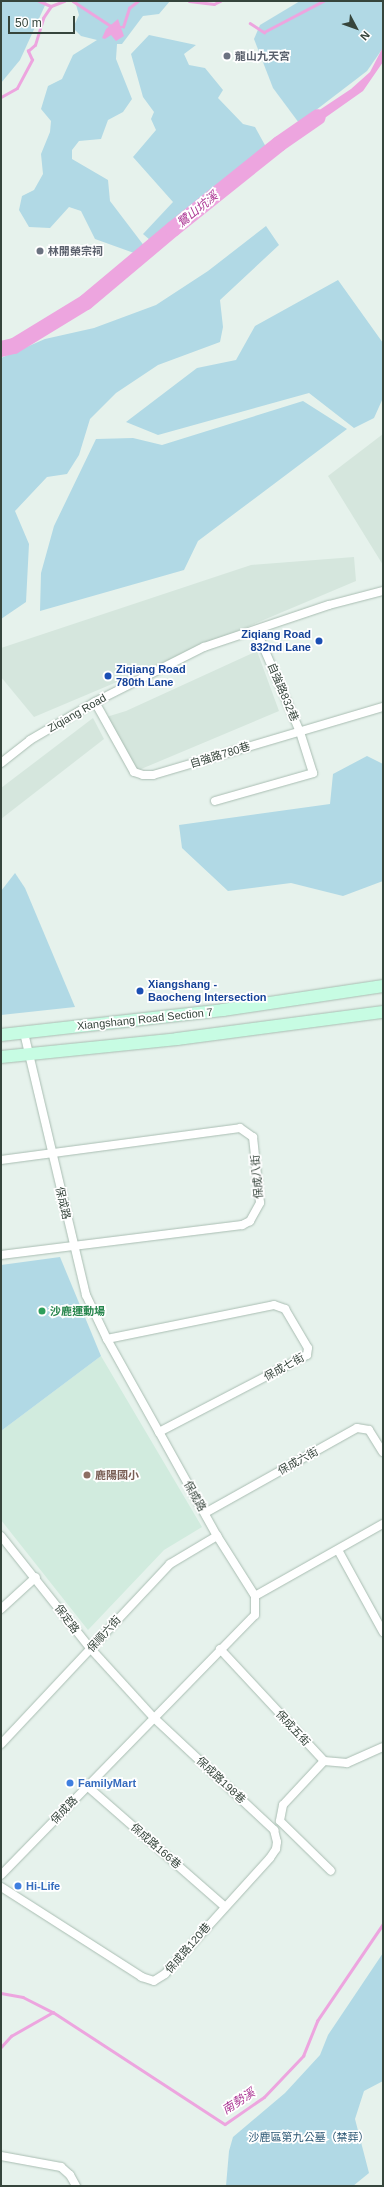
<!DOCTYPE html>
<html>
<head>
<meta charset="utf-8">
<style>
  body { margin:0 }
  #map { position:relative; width:384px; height:2187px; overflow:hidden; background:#e6f2ec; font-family:Helvetica,"Noto Sans TC",sans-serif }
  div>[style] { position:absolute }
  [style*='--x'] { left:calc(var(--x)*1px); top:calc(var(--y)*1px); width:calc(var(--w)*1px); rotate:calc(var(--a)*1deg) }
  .residential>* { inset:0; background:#d5e6dd }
  .education>* { inset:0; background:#d1ebde }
  .green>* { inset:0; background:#b1d9e5 }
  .water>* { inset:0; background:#eda5df }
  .stream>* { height:2.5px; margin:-1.25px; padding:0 1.25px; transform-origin:1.25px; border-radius:1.25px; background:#eda5df }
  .river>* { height:16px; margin:-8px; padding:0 8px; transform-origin:8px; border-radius:8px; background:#eda5df }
  .roads { filter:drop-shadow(0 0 1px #a9bdb2) drop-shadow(0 0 1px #a9bdb2) }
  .minor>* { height:8px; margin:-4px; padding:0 4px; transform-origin:4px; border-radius:4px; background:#fff }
  .secondary>* { height:12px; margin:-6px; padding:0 6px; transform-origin:6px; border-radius:6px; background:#c7fce3 }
  .dots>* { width:11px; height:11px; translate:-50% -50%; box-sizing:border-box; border:2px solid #fff; border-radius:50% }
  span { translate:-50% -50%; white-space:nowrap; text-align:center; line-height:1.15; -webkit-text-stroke:3.5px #fff; paint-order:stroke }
  .worship-label { font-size:11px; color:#5b616d; font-weight:700 }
  .left { translate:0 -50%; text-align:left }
  .transit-label { font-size:11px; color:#164399; font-weight:700 }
  .right { translate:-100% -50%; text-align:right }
  .street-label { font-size:11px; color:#36453c }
  .leisure-label { font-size:11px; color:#27864d; font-weight:700 }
  .education-label { font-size:11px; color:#785e54; font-weight:700 }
  .shop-label { font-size:11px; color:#366cbe; font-weight:700 }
  .park-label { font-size:11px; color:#2c5774 }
  .water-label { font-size:12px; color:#ab3493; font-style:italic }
  .frame { position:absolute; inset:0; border:2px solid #36453c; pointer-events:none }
  .north { position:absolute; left:336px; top:8px; width:40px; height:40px; -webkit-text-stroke:3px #fff; paint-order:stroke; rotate:131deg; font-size:11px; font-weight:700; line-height:16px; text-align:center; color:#36453c }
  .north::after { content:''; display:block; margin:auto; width:14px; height:18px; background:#36453c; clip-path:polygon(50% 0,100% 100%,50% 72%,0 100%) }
  .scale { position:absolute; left:8px; top:16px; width:67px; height:18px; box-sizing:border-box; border:2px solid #36453c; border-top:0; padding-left:5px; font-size:12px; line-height:14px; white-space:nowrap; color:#36453c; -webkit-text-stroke:3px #fff; paint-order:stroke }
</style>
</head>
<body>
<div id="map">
  <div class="residential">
    <i style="clip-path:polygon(383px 434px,383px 565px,328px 476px)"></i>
    <i style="clip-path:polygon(354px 557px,356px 581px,34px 717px,1px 677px,1px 648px,251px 565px)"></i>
    <i style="clip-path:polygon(257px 651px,279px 711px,134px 772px,103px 718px,126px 711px)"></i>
    <i style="clip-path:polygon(93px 718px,104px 739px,1px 819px,1px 788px)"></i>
  </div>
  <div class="education">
    <i style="clip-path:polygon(101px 1356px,202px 1527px,164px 1550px,88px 1630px,1px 1520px,1px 1431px)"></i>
  </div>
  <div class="green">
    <i style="clip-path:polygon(1px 1px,47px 1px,20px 60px,1px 83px)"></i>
    <i style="clip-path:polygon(75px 1px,170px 1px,159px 14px,143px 16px,122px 44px,117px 44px,116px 59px,132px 99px,123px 112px,108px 120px,101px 139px,79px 141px,72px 150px,72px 159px,108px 180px,110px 201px,145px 247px,134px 253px,95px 239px,81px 211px,69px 207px,50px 228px,29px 227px,19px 210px,22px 196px,34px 190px,43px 174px,41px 154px,50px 132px,51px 121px,41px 109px,48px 86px,62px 79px,73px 55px,97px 40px,81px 36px,73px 28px,79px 15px)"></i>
    <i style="clip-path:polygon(300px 1px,383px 1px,383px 48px,367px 71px,299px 123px,273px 88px,254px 39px,260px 25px)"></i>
    <i style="clip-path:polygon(149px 35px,196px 45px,184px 54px,189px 65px,205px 68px,223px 90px,218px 98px,243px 124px,255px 127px,266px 147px,150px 240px,143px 234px,173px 202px,133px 157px,156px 130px,151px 119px,154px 112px,143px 97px,131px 54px)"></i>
    <i style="clip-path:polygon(266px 226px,279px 245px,220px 300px,223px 327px,220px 342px,158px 365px,116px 393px,90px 419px,79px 455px,67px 474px,47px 477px,15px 511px,29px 544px,26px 602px,1px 619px,1px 358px,45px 339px,94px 328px,156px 305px,208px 271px)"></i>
    <i style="clip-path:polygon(338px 280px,383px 343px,383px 398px,374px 418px,354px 428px,309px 393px,158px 435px,126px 422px,197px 368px,236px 360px,255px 326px)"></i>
    <i style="clip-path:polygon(303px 401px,347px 429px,198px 541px,184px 570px,40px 611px,41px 573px,54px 526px,96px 439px,133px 438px,162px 445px)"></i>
    <i style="clip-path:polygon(367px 756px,383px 764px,383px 881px,343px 896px,291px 883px,228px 891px,182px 848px,179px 825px,330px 804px,333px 774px)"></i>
    <i style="clip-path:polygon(15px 873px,25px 888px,75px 1007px,1px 1015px,1px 891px)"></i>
    <i style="clip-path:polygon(60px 1257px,101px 1356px,1px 1431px,1px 1265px)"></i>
    <i style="clip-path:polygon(383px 1953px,383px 2081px,364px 2091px,355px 2119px,369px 2173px,353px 2186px,226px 2186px,229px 2151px,233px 2137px,285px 2093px,320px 2055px,328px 2035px)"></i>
  </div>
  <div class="water">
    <i style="clip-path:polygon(118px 19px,124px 36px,116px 41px,111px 35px,105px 39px,102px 38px,106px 29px)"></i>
    <i style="clip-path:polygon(383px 47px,383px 62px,363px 91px,312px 127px,300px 130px,318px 111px,351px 89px,370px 72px)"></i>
  </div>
  <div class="stream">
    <i style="--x:39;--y:1;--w:13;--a:23"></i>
    <i style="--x:73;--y:1;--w:45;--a:33.3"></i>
    <i style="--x:189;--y:1;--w:25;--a:7"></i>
    <i style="--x:214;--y:4;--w:7;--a:-27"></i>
    <i style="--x:250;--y:23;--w:17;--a:33"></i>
    <i style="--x:264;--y:32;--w:67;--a:-27.7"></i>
    <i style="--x:118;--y:27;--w:5;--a:0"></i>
    <i style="--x:123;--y:27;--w:20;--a:-72"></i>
    <i style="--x:129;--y:8;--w:11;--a:-38"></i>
    <i style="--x:1;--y:97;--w:18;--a:-29"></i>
    <i style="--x:17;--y:88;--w:32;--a:-62"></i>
    <i style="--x:32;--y:60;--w:10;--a:-114"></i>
    <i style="--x:28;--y:51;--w:9;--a:-41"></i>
    <i style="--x:35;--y:45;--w:28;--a:-73"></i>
    <i style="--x:43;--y:18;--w:14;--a:-56"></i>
    <i style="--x:51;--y:6;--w:14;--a:-21"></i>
    <i style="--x:1;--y:1993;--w:22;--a:10"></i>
    <i style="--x:23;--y:1997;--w:34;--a:27"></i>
    <i style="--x:53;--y:2012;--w:205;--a:33.1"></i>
    <i style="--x:225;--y:2124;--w:47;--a:-34.7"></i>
    <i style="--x:264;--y:2097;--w:57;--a:-46.4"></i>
    <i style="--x:303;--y:2056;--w:38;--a:-68"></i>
    <i style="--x:317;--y:2021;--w:117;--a:-55.8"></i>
    <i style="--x:1;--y:2047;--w:15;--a:-48"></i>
    <i style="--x:11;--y:2036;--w:48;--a:-29.7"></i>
  </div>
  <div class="river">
    <i style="--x:1;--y:349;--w:13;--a:-13"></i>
    <i style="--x:14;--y:346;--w:84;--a:-31.4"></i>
    <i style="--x:86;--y:302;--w:114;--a:-40"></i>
    <i style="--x:173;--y:229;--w:136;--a:-38.7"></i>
    <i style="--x:279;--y:144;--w:47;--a:-34.7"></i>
  </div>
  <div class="roads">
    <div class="minor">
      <i style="--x:95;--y:702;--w:80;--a:60.9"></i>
      <i style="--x:134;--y:772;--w:9;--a:18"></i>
      <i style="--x:143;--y:775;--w:10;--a:0"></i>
      <i style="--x:153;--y:775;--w:240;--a:-16.5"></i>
      <i style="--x:1;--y:763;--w:37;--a:-38"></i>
      <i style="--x:30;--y:740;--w:75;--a:-30.3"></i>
      <i style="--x:95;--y:702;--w:122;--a:-26.8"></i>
      <i style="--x:204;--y:647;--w:132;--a:-18.6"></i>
      <i style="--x:329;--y:605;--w:56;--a:-14.5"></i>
      <i style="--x:215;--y:801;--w:102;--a:-15.9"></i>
      <i style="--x:313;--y:773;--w:43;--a:-107.6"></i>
      <i style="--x:300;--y:732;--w:111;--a:-113.3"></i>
      <i style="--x:1;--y:1160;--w:241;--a:-7.6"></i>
      <i style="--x:240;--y:1128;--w:16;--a:35"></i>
      <i style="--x:253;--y:1137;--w:66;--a:83.9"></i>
      <i style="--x:260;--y:1203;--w:21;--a:119"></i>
      <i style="--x:250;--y:1221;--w:9;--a:153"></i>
      <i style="--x:242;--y:1225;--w:243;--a:172.9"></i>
      <i style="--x:107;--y:1339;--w:170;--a:-11.5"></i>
      <i style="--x:274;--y:1305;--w:12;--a:20"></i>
      <i style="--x:285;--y:1309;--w:45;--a:59.5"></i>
      <i style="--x:308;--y:1348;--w:7;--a:98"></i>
      <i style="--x:307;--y:1355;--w:167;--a:152.5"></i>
      <i style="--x:205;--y:1513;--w:174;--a:-29.2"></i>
      <i style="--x:357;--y:1428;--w:12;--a:9"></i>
      <i style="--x:369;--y:1430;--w:26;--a:58"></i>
      <i style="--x:1;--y:1536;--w:144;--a:51.5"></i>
      <i style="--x:91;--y:1649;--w:92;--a:47.6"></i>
      <i style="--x:153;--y:1717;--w:166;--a:43"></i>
      <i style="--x:274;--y:1830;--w:12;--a:76"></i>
      <i style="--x:277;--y:1842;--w:7;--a:98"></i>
      <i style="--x:276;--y:1849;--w:11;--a:124"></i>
      <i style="--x:270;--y:1858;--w:156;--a:132.2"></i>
      <i style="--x:165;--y:1974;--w:13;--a:148"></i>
      <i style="--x:154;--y:1981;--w:13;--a:-162"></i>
      <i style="--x:142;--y:1977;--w:167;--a:-147.4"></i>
      <i style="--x:338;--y:1550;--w:94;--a:61.2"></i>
      <i style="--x:255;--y:1596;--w:147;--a:-29.4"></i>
      <i style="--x:1;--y:1609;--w:47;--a:-42.4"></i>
      <i style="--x:220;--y:1649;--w:153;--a:47.1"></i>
      <i style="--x:324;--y:1761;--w:23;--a:5"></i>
      <i style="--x:347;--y:1763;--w:39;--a:-24"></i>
      <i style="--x:1;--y:1744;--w:247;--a:-46.8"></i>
      <i style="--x:170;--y:1564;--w:55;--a:-30.8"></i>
      <i style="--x:324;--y:1761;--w:60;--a:133"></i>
      <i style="--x:283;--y:1805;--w:16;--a:101"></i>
      <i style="--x:280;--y:1821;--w:71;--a:44.4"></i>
      <i style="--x:87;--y:1786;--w:182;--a:41.2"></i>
      <i style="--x:1;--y:1875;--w:363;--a:-45.7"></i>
      <i style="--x:255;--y:1615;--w:19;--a:-90"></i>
      <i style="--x:255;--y:1596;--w:71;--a:-122.3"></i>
      <i style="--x:217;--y:1536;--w:119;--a:-119.1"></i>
      <i style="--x:159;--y:1432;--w:107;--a:-119.2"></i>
      <i style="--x:107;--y:1339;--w:49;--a:-115.5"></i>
      <i style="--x:86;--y:1295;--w:270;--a:-103.3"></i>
      <i style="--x:1;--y:2156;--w:61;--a:10.4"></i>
      <i style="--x:61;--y:2167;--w:12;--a:42"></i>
      <i style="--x:70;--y:2175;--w:13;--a:61"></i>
    </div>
    <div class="secondary">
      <i style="--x:1;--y:1035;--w:223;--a:-6.4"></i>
      <i style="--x:223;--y:1010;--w:162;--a:-8.5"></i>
      <i style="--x:1;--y:1057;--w:177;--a:-5.8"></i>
      <i style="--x:177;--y:1039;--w:208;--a:-7.5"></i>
    </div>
  </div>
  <div class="dots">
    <i style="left:227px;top:56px;background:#6b7280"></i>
    <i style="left:40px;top:251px;background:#6b7280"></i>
    <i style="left:319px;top:641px;background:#1a4fb4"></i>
    <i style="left:108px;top:676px;background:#1a4fb4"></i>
    <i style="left:140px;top:991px;background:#1a4fb4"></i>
    <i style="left:42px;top:1311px;background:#2e9e5b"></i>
    <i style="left:87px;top:1475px;background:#8d6e63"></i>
    <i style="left:70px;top:1783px;background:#3f7fe0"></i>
    <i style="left:18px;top:1886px;background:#3f7fe0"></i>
  </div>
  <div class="worship-label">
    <span class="left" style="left:235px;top:56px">龍山九天宮</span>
    <span class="left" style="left:48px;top:251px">林開榮宗祠</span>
  </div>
  <div class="transit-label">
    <span class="right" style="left:311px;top:641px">Ziqiang Road<br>832nd Lane</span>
    <span class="left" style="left:116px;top:676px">Ziqiang Road<br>780th Lane</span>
    <span class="left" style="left:148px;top:991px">Xiangshang -<br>Baocheng Intersection</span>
  </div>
  <div class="street-label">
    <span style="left:283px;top:692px;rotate:67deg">自強路832巷</span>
    <span style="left:77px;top:713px;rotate:-30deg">Ziqiang Road</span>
    <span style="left:220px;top:755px;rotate:-17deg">自強路780巷</span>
    <span style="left:145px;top:1019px;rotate:-6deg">Xiangshang Road Section 7</span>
    <span style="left:257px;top:1177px;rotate:-95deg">保成八街</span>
    <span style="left:63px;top:1203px;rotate:77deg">保成路</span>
    <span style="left:284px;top:1367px;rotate:-29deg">保成七街</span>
    <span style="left:298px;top:1461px;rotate:-29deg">保成六街</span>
    <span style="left:195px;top:1496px;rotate:60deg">保成路</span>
    <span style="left:67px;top:1619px;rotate:53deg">保定路</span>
    <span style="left:104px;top:1634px;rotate:-48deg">保順六街</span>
    <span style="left:293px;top:1728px;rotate:47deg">保成五街</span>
    <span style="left:221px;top:1780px;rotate:43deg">保成路198巷</span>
    <span style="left:64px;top:1810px;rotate:-46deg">保成路</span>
    <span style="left:156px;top:1846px;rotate:41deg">保成路166巷</span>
    <span style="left:188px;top:1948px;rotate:-49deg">保成路120巷</span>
  </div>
  <div class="leisure-label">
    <span class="left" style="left:50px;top:1311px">沙鹿運動場</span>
  </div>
  <div class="education-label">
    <span class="left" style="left:95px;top:1475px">鹿陽國小</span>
  </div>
  <div class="shop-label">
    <span class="left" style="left:78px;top:1783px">FamilyMart</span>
    <span class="left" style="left:26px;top:1886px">Hi-Life</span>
  </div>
  <div class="park-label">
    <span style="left:309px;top:2137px">沙鹿區第九公墓（禁葬）</span>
  </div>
  <div class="water-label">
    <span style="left:198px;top:210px;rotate:-39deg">鷺山坑溪</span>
    <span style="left:239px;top:2102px;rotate:-33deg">南勢溪</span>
  </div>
  <div class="frame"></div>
  <div class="north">N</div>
  <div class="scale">50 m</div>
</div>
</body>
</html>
